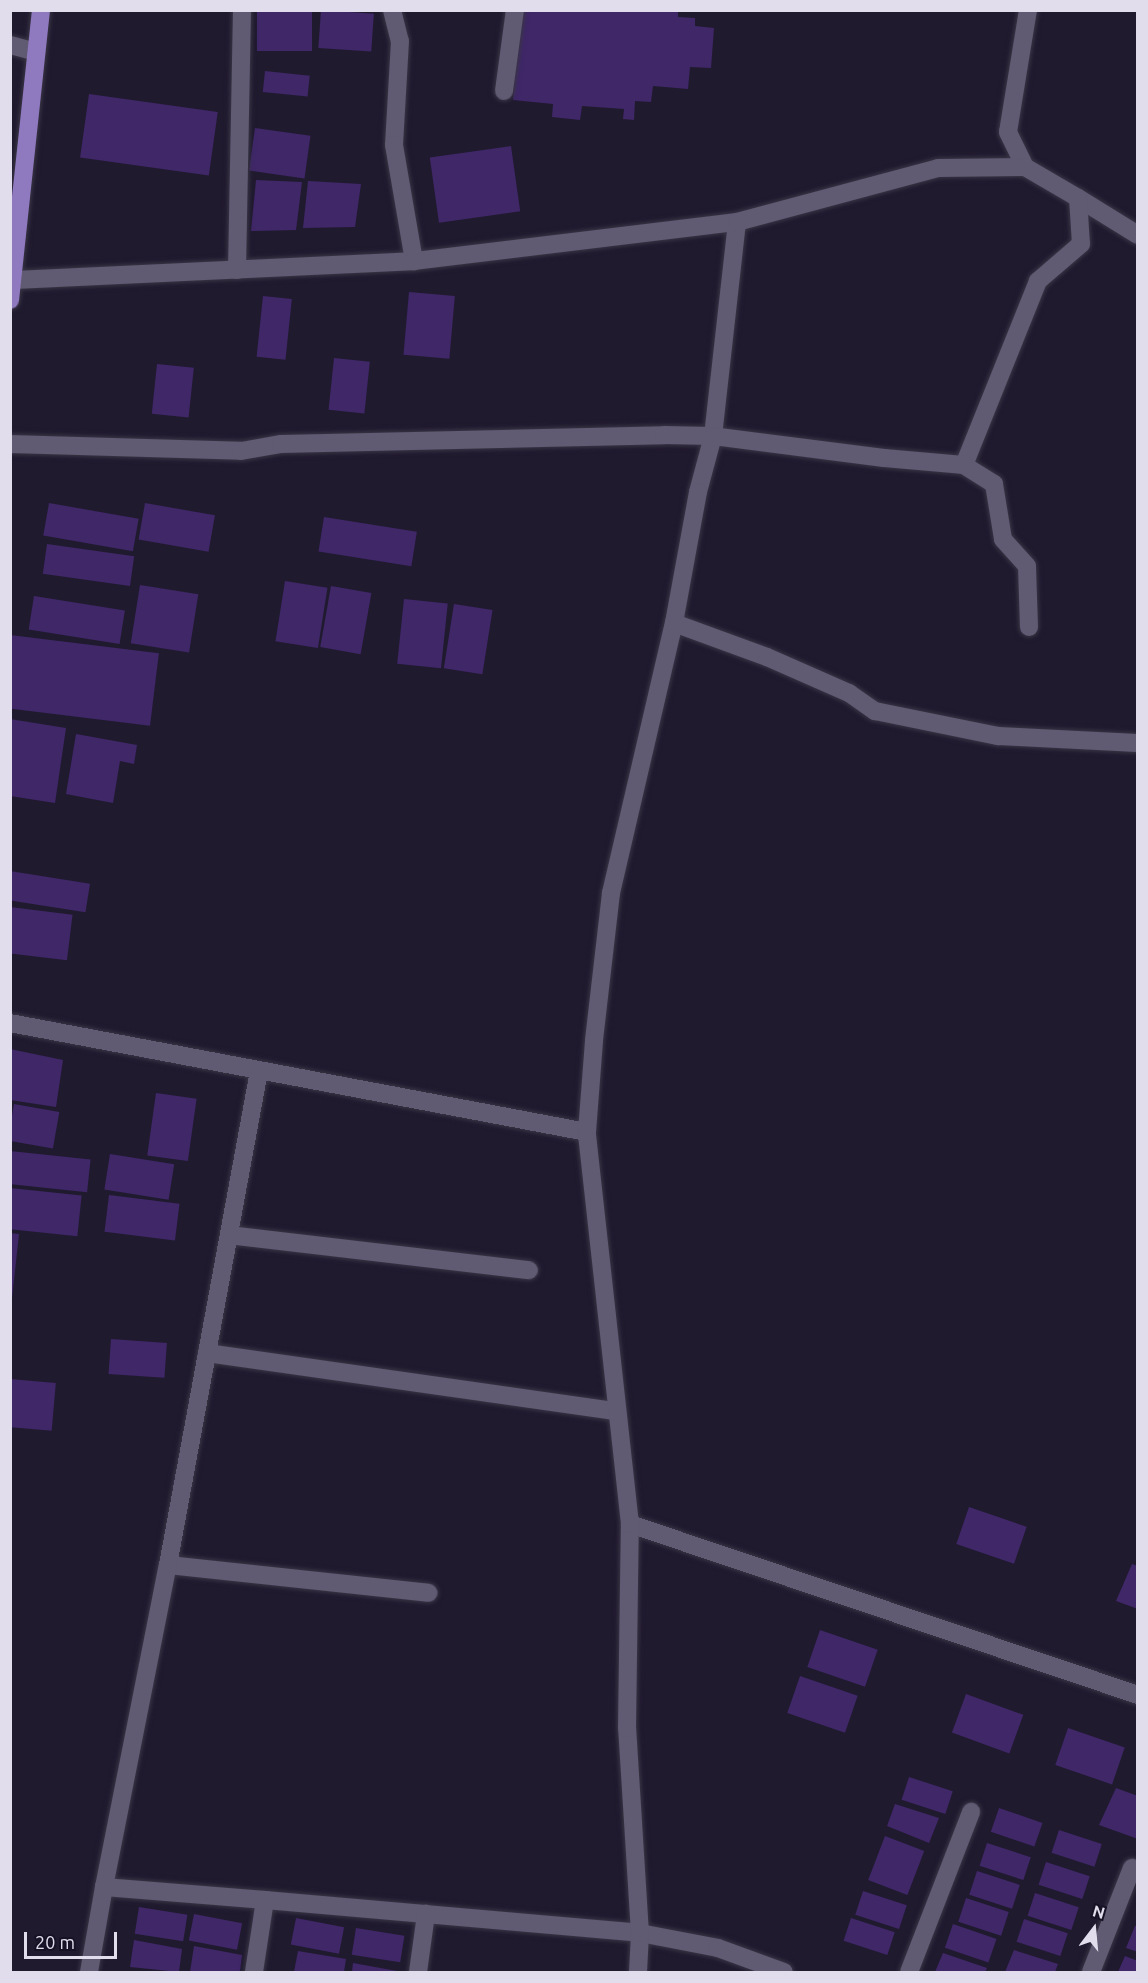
<!DOCTYPE html>
<html>
<head>
<meta charset="utf-8">
<style>
  body { margin:0 }
  #map { position:relative; width:1148px; height:1983px; overflow:hidden; background:#201a2f; font-family:Ubuntu,sans-serif }
  div>[style] { position:absolute }
  [style*='--x'] { left:calc(var(--x)*1px); top:calc(var(--y)*1px); width:calc(var(--w)*1px); rotate:calc(var(--a)*1deg) }
  .building>* { inset:0; background:#3f2768; transform-origin:0 0 }
  .roads { filter:drop-shadow(0 0 2px #393545) drop-shadow(0 0 2px #393545) }
  .minor>* { height:18px; margin:-9px; padding:0 9px; transform-origin:9px; border-radius:9px; background:#605a72 }
  .major>* { height:18px; margin:-9px; padding:0 9px; transform-origin:9px; border-radius:9px; background:#8f79bf }
  span { translate:-50% -50%; white-space:nowrap; text-align:center; line-height:1.15; -webkit-text-stroke:4.5px #171125; paint-order:stroke }
  .frame { position:absolute; inset:0; border:12px solid #e1ddec; pointer-events:none }
  .north { position:absolute; left:1064px; top:1899px; width:60px; height:60px; -webkit-text-stroke:4px #171125; paint-order:stroke; rotate:16deg; font-size:16px; font-weight:700; line-height:24px; text-align:center; color:#e1ddec }
  .north::after { content:''; display:block; margin:auto; width:21px; height:27px; background:#e1ddec; clip-path:polygon(50% 0,100% 100%,50% 72%,0 100%) }
  .scale { position:absolute; left:24px; top:1932px; width:93px; height:27px; box-sizing:border-box; border:3px solid #e1ddec; border-top:0; padding-left:8px; font-size:18px; line-height:21px; white-space:nowrap; color:#e1ddec; -webkit-text-stroke:4px #171125; paint-order:stroke }
</style>
</head>
<body>
<div id="map">
  <div class="building">
    <i style="left:257px;top:10px;width:55px;height:41px"></i>
    <i style="left:321px;top:10px;width:53px;height:38px;rotate:4deg"></i>
    <i style="clip-path:polygon(520px 10px,678px 10px,678px 17px,695px 18px,695px 26px,714px 28px,711px 68px,690px 67px,688px 89px,653px 86px,651px 102px,635px 101px,634px 120px,623px 119px,624px 109px,582px 106px,580px 120px,552px 117px,553px 104px,513px 100px)"></i>
    <i style="left:265px;top:71px;width:45px;height:21px;rotate:6deg"></i>
    <i style="left:89px;top:94px;width:130px;height:64px;rotate:8deg"></i>
    <i style="left:255px;top:128px;width:56px;height:43px;rotate:8deg"></i>
    <i style="left:511px;top:146px;width:66px;height:82px;rotate:82deg"></i>
    <i style="clip-path:polygon(256px 180px,302px 182px,296px 230px,251px 231px)"></i>
    <i style="clip-path:polygon(308px 181px,361px 184px,355px 227px,303px 228px)"></i>
    <i style="left:409px;top:292px;width:46px;height:63px;rotate:5deg"></i>
    <i style="left:263px;top:296px;width:29px;height:61px;rotate:6deg"></i>
    <i style="left:334px;top:358px;width:36px;height:52px;rotate:6deg"></i>
    <i style="left:157px;top:364px;width:37px;height:50px;rotate:6deg"></i>
    <i style="left:49px;top:503px;width:91px;height:33px;rotate:10deg"></i>
    <i style="left:145px;top:503px;width:71px;height:37px;rotate:10deg"></i>
    <i style="left:324px;top:517px;width:94px;height:35px;rotate:9deg"></i>
    <i style="left:47px;top:544px;width:88px;height:30px;rotate:8deg"></i>
    <i style="left:285px;top:581px;width:43px;height:61px;rotate:9deg"></i>
    <i style="left:140px;top:585px;width:59px;height:59px;rotate:9deg"></i>
    <i style="left:331px;top:586px;width:41px;height:62px;rotate:10deg"></i>
    <i style="left:34px;top:596px;width:92px;height:34px;rotate:9deg"></i>
    <i style="left:404px;top:599px;width:44px;height:65px;rotate:6deg"></i>
    <i style="left:454px;top:604px;width:39px;height:65px;rotate:9deg"></i>
    <i style="left:10px;top:635px;width:150px;height:73px;rotate:7deg"></i>
    <i style="clip-path:polygon(10px 719px,66px 728px,55px 803px,10px 796px)"></i>
    <i style="clip-path:polygon(76px 734px,137px 745px,134px 764px,120px 761px,113px 803px,66px 794px)"></i>
    <i style="left:10px;top:871px;width:81px;height:29px;rotate:9deg"></i>
    <i style="left:10px;top:907px;width:63px;height:46px;rotate:7deg"></i>
    <i style="clip-path:polygon(10px 1049px,63px 1060px,56px 1107px,10px 1100px)"></i>
    <i style="left:156px;top:1093px;width:41px;height:63px;rotate:8deg"></i>
    <i style="left:14px;top:1104px;width:46px;height:37px;rotate:10deg"></i>
    <i style="left:10px;top:1151px;width:81px;height:33px;rotate:6deg"></i>
    <i style="left:110px;top:1154px;width:65px;height:36px;rotate:9deg"></i>
    <i style="left:10px;top:1188px;width:72px;height:41px;rotate:6deg"></i>
    <i style="left:109px;top:1195px;width:71px;height:37px;rotate:7deg"></i>
    <i style="clip-path:polygon(10px 1233px,19px 1234px,12px 1298px,10px 1298px)"></i>
    <i style="left:111px;top:1339px;width:56px;height:35px;rotate:4deg"></i>
    <i style="left:10px;top:1379px;width:46px;height:48px;rotate:5deg"></i>
    <i style="left:969px;top:1507px;width:61px;height:39px;rotate:19deg"></i>
    <i style="clip-path:polygon(1132px 1564px,1138px 1566px,1138px 1609px,1116px 1601px)"></i>
    <i style="left:820px;top:1630px;width:61px;height:39px;rotate:19deg"></i>
    <i style="left:800px;top:1676px;width:61px;height:39px;rotate:19deg"></i>
    <i style="left:966px;top:1694px;width:61px;height:41px;rotate:20deg"></i>
    <i style="left:1068px;top:1728px;width:60px;height:39px;rotate:19deg"></i>
    <i style="left:909px;top:1777px;width:46px;height:24px;rotate:18deg"></i>
    <i style="clip-path:polygon(1116px 1788px,1138px 1796px,1138px 1839px,1099px 1825px)"></i>
    <i style="clip-path:polygon(895px 1804px,939px 1818px,929px 1843px,887px 1826px)"></i>
    <i style="left:999px;top:1808px;width:46px;height:25px;rotate:19deg"></i>
    <i style="left:1059px;top:1830px;width:45px;height:24px;rotate:18deg"></i>
    <i style="left:885px;top:1836px;width:42px;height:47px;rotate:21deg"></i>
    <i style="left:987px;top:1843px;width:46px;height:24px;rotate:18deg"></i>
    <i style="left:1046px;top:1862px;width:46px;height:24px;rotate:18deg"></i>
    <i style="left:977px;top:1871px;width:45px;height:25px;rotate:18deg"></i>
    <i style="left:863px;top:1891px;width:46px;height:25px;rotate:18deg"></i>
    <i style="left:1035px;top:1893px;width:46px;height:24px;rotate:18deg"></i>
    <i style="left:966px;top:1898px;width:45px;height:25px;rotate:18deg"></i>
    <i style="left:139px;top:1907px;width:49px;height:27px;rotate:9deg"></i>
    <i style="left:194px;top:1914px;width:49px;height:27px;rotate:11deg"></i>
    <i style="left:296px;top:1918px;width:49px;height:27px;rotate:11deg"></i>
    <i style="left:851px;top:1918px;width:46px;height:24px;rotate:18deg"></i>
    <i style="left:1024px;top:1919px;width:46px;height:24px;rotate:18deg"></i>
    <i style="left:953px;top:1924px;width:46px;height:25px;rotate:19deg"></i>
    <i style="clip-path:polygon(1135px 1926px,1138px 1926px,1138px 1952px,1126px 1948px)"></i>
    <i style="left:356px;top:1928px;width:49px;height:27px;rotate:9deg"></i>
    <i style="clip-path:polygon(134px 1940px,182px 1949px,179px 1972px,130px 1967px)"></i>
    <i style="clip-path:polygon(194px 1946px,242px 1955px,240px 1972px,190px 1972px)"></i>
    <i style="clip-path:polygon(1014px 1950px,1058px 1964px,1055px 1972px,1005px 1972px)"></i>
    <i style="clip-path:polygon(298px 1951px,346px 1959px,344px 1972px,294px 1972px)"></i>
    <i style="clip-path:polygon(943px 1953px,987px 1968px,985px 1972px,935px 1972px)"></i>
    <i style="clip-path:polygon(1125px 1956px,1138px 1961px,1138px 1972px,1118px 1972px)"></i>
    <i style="clip-path:polygon(353px 1963px,397px 1971px,397px 1972px,352px 1972px)"></i>
  </div>
  <div class="roads">
    <div class="minor">
      <i style="--x:392;--y:10;--w:32;--a:76"></i>
      <i style="--x:400;--y:41;--w:104;--a:93.3"></i>
      <i style="--x:394;--y:145;--w:118;--a:80.2"></i>
      <i style="--x:10;--y:45;--w:27;--a:15"></i>
      <i style="--x:504;--y:91;--w:82;--a:-82.3"></i>
      <i style="--x:1025;--y:167;--w:39;--a:-116"></i>
      <i style="--x:1008;--y:132;--w:124;--a:-80.7"></i>
      <i style="--x:1078;--y:198;--w:70;--a:31.7"></i>
      <i style="--x:237;--y:270;--w:260;--a:-88.9"></i>
      <i style="--x:13;--y:280;--w:401;--a:-2.7"></i>
      <i style="--x:414;--y:261;--w:325;--a:-6.9"></i>
      <i style="--x:10;--y:444;--w:231;--a:1.7"></i>
      <i style="--x:241;--y:451;--w:41;--a:-9.9"></i>
      <i style="--x:281;--y:444;--w:383;--a:-1.3"></i>
      <i style="--x:664;--y:435;--w:49;--a:1.2"></i>
      <i style="--x:713;--y:436;--w:215;--a:-83.6"></i>
      <i style="--x:737;--y:222;--w:208;--a:-15"></i>
      <i style="--x:938;--y:168;--w:87;--a:-0.7"></i>
      <i style="--x:1025;--y:167;--w:61;--a:30.3"></i>
      <i style="--x:1078;--y:198;--w:46;--a:86.3"></i>
      <i style="--x:1081;--y:244;--w:57;--a:139.3"></i>
      <i style="--x:1038;--y:281;--w:198;--a:111.9"></i>
      <i style="--x:1029;--y:627;--w:61;--a:-91.9"></i>
      <i style="--x:1027;--y:566;--w:36;--a:-132"></i>
      <i style="--x:1003;--y:539;--w:56;--a:-99.3"></i>
      <i style="--x:994;--y:484;--w:36;--a:-148"></i>
      <i style="--x:964;--y:465;--w:80;--a:-175"></i>
      <i style="--x:884;--y:458;--w:172;--a:-172.7"></i>
      <i style="--x:713;--y:436;--w:58;--a:105"></i>
      <i style="--x:698;--y:492;--w:133;--a:100.4"></i>
      <i style="--x:674;--y:623;--w:99;--a:20.1"></i>
      <i style="--x:767;--y:657;--w:90;--a:23.7"></i>
      <i style="--x:849;--y:693;--w:32;--a:35"></i>
      <i style="--x:875;--y:711;--w:126;--a:11.5"></i>
      <i style="--x:998;--y:736;--w:140;--a:2.9"></i>
      <i style="--x:10;--y:1023;--w:587;--a:10.7"></i>
      <i style="--x:259;--y:1071;--w:502;--a:100.44"></i>
      <i style="--x:168;--y:1565;--w:262;--a:6.1"></i>
      <i style="--x:229;--y:1235;--w:302;--a:6.7"></i>
      <i style="--x:207;--y:1353;--w:414;--a:8.1"></i>
      <i style="--x:630;--y:1524;--w:536;--a:18.6"></i>
      <i style="--x:104;--y:1887;--w:328;--a:-78.8"></i>
      <i style="--x:265;--y:1900;--w:376;--a:5"></i>
      <i style="--x:640;--y:1933;--w:79;--a:10.9"></i>
      <i style="--x:718;--y:1948;--w:70;--a:20"></i>
      <i style="--x:89;--y:1972;--w:86;--a:-80"></i>
      <i style="--x:104;--y:1887;--w:162;--a:4.6"></i>
      <i style="--x:265;--y:1900;--w:73;--a:98.7"></i>
      <i style="--x:418;--y:1972;--w:59;--a:-82.1"></i>
      <i style="--x:638;--y:1972;--w:39;--a:-87"></i>
      <i style="--x:640;--y:1933;--w:205;--a:-93.6"></i>
      <i style="--x:627;--y:1728;--w:204;--a:-89.2"></i>
      <i style="--x:630;--y:1524;--w:394;--a:-96.3"></i>
      <i style="--x:587;--y:1132;--w:92;--a:-85.6"></i>
      <i style="--x:594;--y:1040;--w:148;--a:-83.4"></i>
      <i style="--x:611;--y:893;--w:277;--a:-76.9"></i>
      <i style="--x:909;--y:1972;--w:172;--a:-68.8"></i>
      <i style="--x:1091;--y:1972;--w:112;--a:-68.5"></i>
    </div>
    <div class="major">
      <i style="--x:10;--y:300;--w:292;--a:-83.9"></i>
    </div>
  </div>
  <div class="frame"></div>
  <div class="north">N</div>
  <div class="scale">20 m</div>
</div>
</body>
</html>
